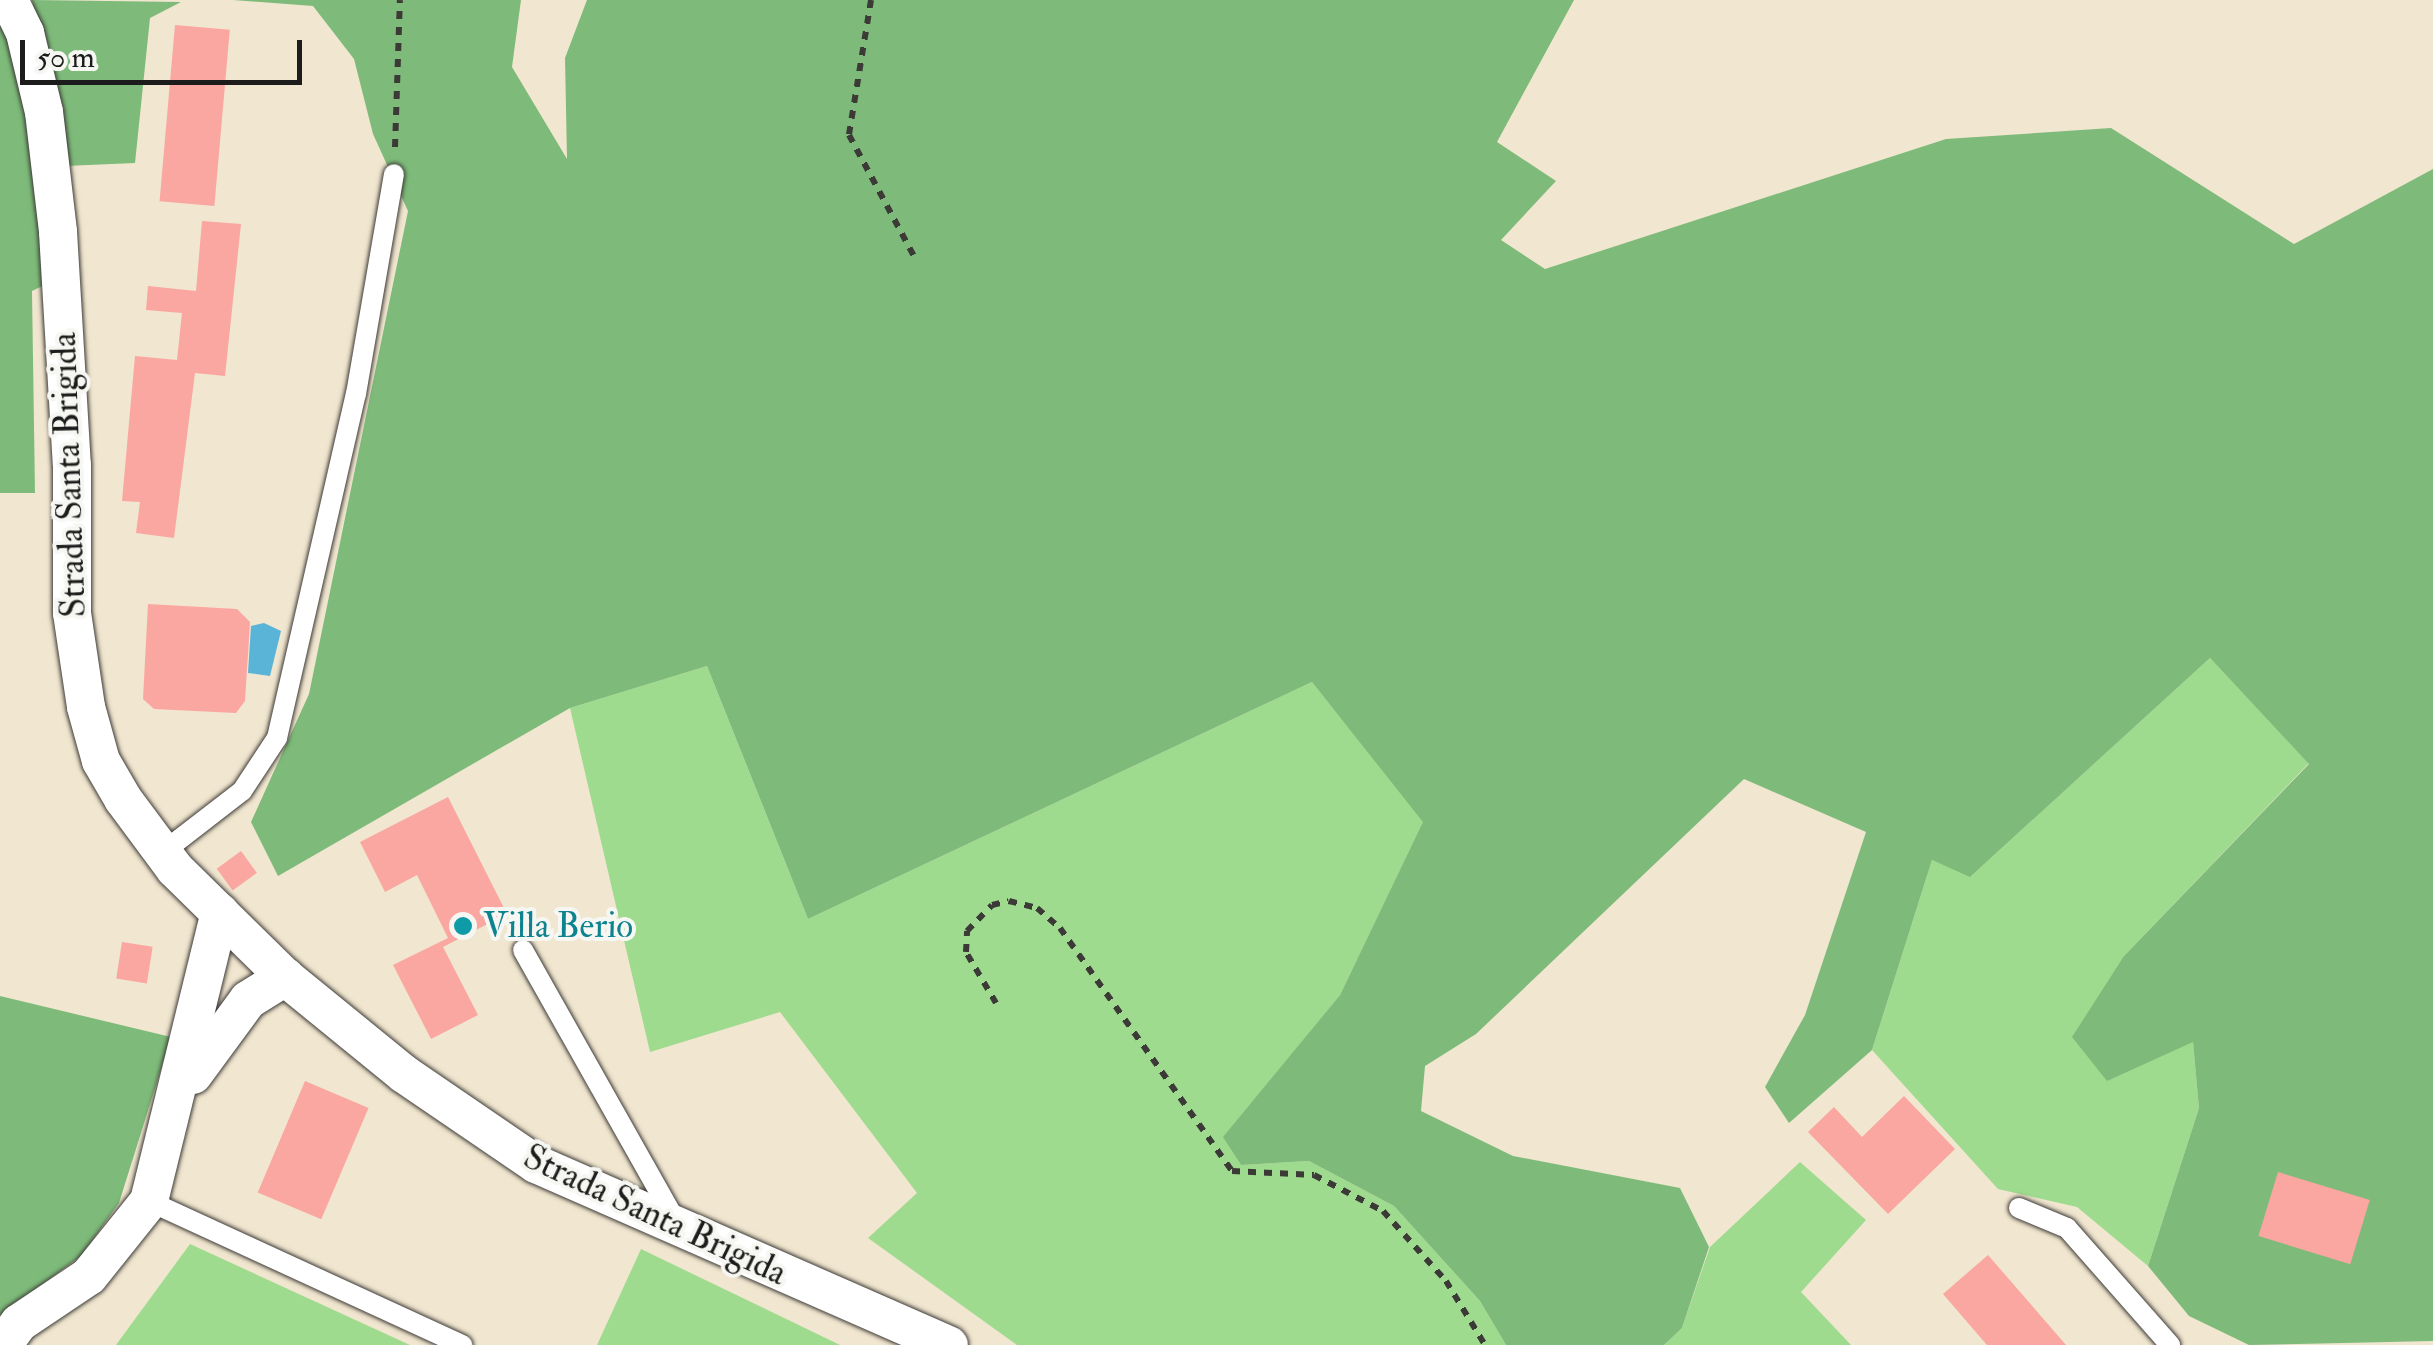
<!DOCTYPE html>
<html>
<head>
<meta charset="utf-8">
<style>
  body { margin:0 }
  #map { position:relative; width:2433px; height:1345px; overflow:hidden; background:#f1e6cf; font-family:"IM FELL Double Pica",serif }
  div>[style] { position:absolute }
  [style*='--x'] { left:calc(var(--x)*1px); top:calc(var(--y)*1px); width:calc(var(--w)*1px); rotate:calc(var(--a)*1deg) }
  .green>* { inset:0; background:#9edb8f }
  .forest>* { inset:0; background:#7ebb7a }
  .water>* { inset:0; background:#59b4d7 }
  .building>* { inset:0; background:#faa6a1; transform-origin:0 0 }
  .path>* { height:6px; margin-top:-3px; transform-origin:0; background:repeating-linear-gradient(90deg,#3c3a37 0 8px,transparent 0 16px) }
  .roads { filter:drop-shadow(0 0 2px #3c3a37) drop-shadow(0 0 2px #3c3a37) }
  .service>* { height:20px; margin:-10px; padding:0 10px; transform-origin:10px; border-radius:10px; background:#fff }
  .minor>* { height:38px; margin:-19px; padding:0 19px; transform-origin:19px; border-radius:19px; background:#fff }
  .dots>* { width:28px; height:28px; translate:-50% -50%; box-sizing:border-box; border:5px solid #f6f6f2; border-radius:50% }
  span { translate:-50% -50%; white-space:nowrap; text-align:center; line-height:1.15; -webkit-text-stroke:8px #f6f6f2; paint-order:stroke }
  .street-label { font-size:35px; color:#1c1c1c }
  .culture-label { font-size:35px; color:#0d838f }
  .left { translate:0 -50%; text-align:left }
  .scale { position:absolute; left:20px; top:40px; width:282px; height:45px; box-sizing:border-box; border:5px solid #1c1c1c; border-top:0; padding-left:12px; font-size:30px; line-height:35px; white-space:nowrap; color:#1c1c1c; -webkit-text-stroke:8px #f6f6f2; paint-order:stroke }
</style>
</head>
<body>
<div id="map">
  <div class="green">
    <i style="clip-path:polygon(2210px 658px,2309px 763px,2124px 956px,2193px 1041px,2199px 1108px,2148px 1266px,2077px 1207px,1998px 1189px,1872px 1050px,1932px 860px,1971px 876px)"></i>
    <i style="clip-path:polygon(707px 666px,808px 919px,1312px 682px,1424px 821px,1340px 995px,1224px 1137px,1241px 1165px,1309px 1161px,1394px 1206px,1480px 1301px,1506px 1345px,1017px 1345px,868px 1238px,917px 1193px,780px 1012px,650px 1052px,570px 708px)"></i>
    <i style="clip-path:polygon(1800px 1162px,1866px 1220px,1801px 1292px,1851px 1345px,1664px 1345px,1682px 1328px,1710px 1247px)"></i>
    <i style="clip-path:polygon(190px 1244px,410px 1345px,116px 1345px)"></i>
    <i style="clip-path:polygon(641px 1249px,840px 1345px,597px 1345px)"></i>
  </div>
  <div class="forest">
    <i style="clip-path:polygon(32px 0,181px 2px,150px 18px,135px 163px,65px 166px)"></i>
    <i style="clip-path:polygon(233px 0,521px 0,512px 67px,567px 159px,565px 58px,587px 0,1574px 0,1497px 142px,1556px 181px,1501px 240px,1545px 269px,1946px 139px,2111px 128px,2294px 244px,2433px 169px,2433px 1341px,2249px 1345px,2189px 1316px,2148px 1266px,2199px 1108px,2193px 1042px,2107px 1081px,2072px 1037px,2124px 956px,2309px 764px,2210px 658px,1970px 877px,1932px 860px,1872px 1050px,1789px 1123px,1765px 1087px,1805px 1015px,1866px 832px,1744px 779px,1476px 1034px,1425px 1066px,1421px 1111px,1513px 1156px,1680px 1188px,1709px 1247px,1682px 1328px,1664px 1345px,1506px 1345px,1480px 1301px,1394px 1206px,1309px 1161px,1241px 1165px,1223px 1137px,1340px 995px,1423px 822px,1312px 682px,808px 919px,707px 666px,570px 708px,278px 876px,251px 822px,309px 694px,408px 211px,373px 134px,354px 59px,313px 6px)"></i>
    <i style="clip-path:polygon(0 11px,38px 120px,53px 281px,32px 291px,35px 493px,0 493px)"></i>
    <i style="clip-path:polygon(0 996px,171px 1037px,119px 1203px,81px 1256px,0 1315px)"></i>
  </div>
  <div class="water">
    <i style="clip-path:polygon(264px 623px,281px 631px,270px 676px,248px 673px,251px 626px)"></i>
  </div>
  <div class="building">
    <i style="left:175px;top:25px;width:55px;height:177px;rotate:5deg"></i>
    <i style="clip-path:polygon(202px 221px,241px 224px,225px 376px,195px 373px,174px 538px,136px 533px,140px 502px,122px 501px,135px 356px,177px 360px,182px 313px,146px 310px,148px 286px,196px 291px)"></i>
    <i style="clip-path:polygon(148px 604px,237px 609px,250px 622px,245px 701px,236px 713px,154px 709px,143px 699px)"></i>
    <i style="clip-path:polygon(448px 797px,507px 914px,443px 947px,478px 1015px,431px 1039px,393px 965px,448px 938px,417px 875px,385px 892px,360px 842px)"></i>
    <i style="left:241px;top:851px;width:27px;height:30px;rotate:54deg"></i>
    <i style="left:122px;top:942px;width:31px;height:37px;rotate:9deg"></i>
    <i style="left:305px;top:1081px;width:69px;height:121px;rotate:23deg"></i>
    <i style="clip-path:polygon(1904px 1096px,1955px 1149px,1888px 1214px,1808px 1132px,1834px 1107px,1862px 1137px)"></i>
    <i style="left:2278px;top:1172px;width:96px;height:67px;rotate:17deg"></i>
    <i style="clip-path:polygon(1988px 1255px,2066px 1345px,1987px 1345px,1943px 1294px)"></i>
  </div>
  <div class="path">
    <i style="--x:871;--y:0;--w:137;--a:99.3"></i>
    <i style="--x:849;--y:135;--w:142;--a:61.8"></i>
    <i style="--x:395;--y:147;--w:147;--a:-88.1"></i>
    <i style="--x:996;--y:1003;--w:59;--a:-120.5"></i>
    <i style="--x:966;--y:952;--w:21;--a:-87"></i>
    <i style="--x:967;--y:931;--w:36;--a:-46"></i>
    <i style="--x:992;--y:905;--w:17;--a:-13"></i>
    <i style="--x:1009;--y:901;--w:29;--a:14"></i>
    <i style="--x:1037;--y:908;--w:30;--a:41"></i>
    <i style="--x:1060;--y:928;--w:298;--a:54.7"></i>
    <i style="--x:1232;--y:1171;--w:82;--a:2.8"></i>
    <i style="--x:1314;--y:1175;--w:78;--a:27.6"></i>
    <i style="--x:1383;--y:1211;--w:94;--a:48"></i>
    <i style="--x:1446;--y:1281;--w:75;--a:58.6"></i>
  </div>
  <div class="roads">
    <div class="service">
      <i style="--x:163;--y:852;--w:100;--a:-37.7"></i>
      <i style="--x:242;--y:791;--w:64;--a:-56.6"></i>
      <i style="--x:277;--y:738;--w:353;--a:-77.1"></i>
      <i style="--x:356;--y:394;--w:223;--a:-80.2"></i>
      <i style="--x:523;--y:950;--w:313;--a:60.6"></i>
      <i style="--x:149;--y:1201;--w:345;--a:24.7"></i>
      <i style="--x:2019;--y:1208;--w:52;--a:22.6"></i>
      <i style="--x:2067;--y:1228;--w:156;--a:48.6"></i>
    </div>
    <div class="minor">
      <i style="--x:9;--y:0;--w:37;--a:64"></i>
      <i style="--x:25;--y:33;--w:81;--a:76.5"></i>
      <i style="--x:44;--y:112;--w:121;--a:83.3"></i>
      <i style="--x:58;--y:232;--w:233;--a:86.6"></i>
      <i style="--x:72;--y:465;--w:148;--a:90"></i>
      <i style="--x:72;--y:613;--w:95;--a:81.5"></i>
      <i style="--x:86;--y:707;--w:56;--a:74.5"></i>
      <i style="--x:101;--y:761;--w:44;--a:59.9"></i>
      <i style="--x:123;--y:799;--w:87;--a:53.4"></i>
      <i style="--x:175;--y:869;--w:154;--a:44.5"></i>
      <i style="--x:285;--y:977;--w:154;--a:39.2"></i>
      <i style="--x:404;--y:1074;--w:160;--a:34.3"></i>
      <i style="--x:536;--y:1164;--w:451;--a:23.7"></i>
      <i style="--x:193;--y:1075;--w:93;--a:-53.7"></i>
      <i style="--x:248;--y:1000;--w:44;--a:-31.9"></i>
      <i style="--x:3;--y:1345;--w:27;--a:-54"></i>
      <i style="--x:19;--y:1323;--w:84;--a:-33.9"></i>
      <i style="--x:89;--y:1276;--w:96;--a:-51.3"></i>
      <i style="--x:149;--y:1201;--w:297;--a:-76.2"></i>
    </div>
  </div>
  <div class="dots">
    <i style="left:463px;top:926px;background:#0f9aa8"></i>
  </div>
  <div class="street-label">
    <span style="left:69px;top:475px;rotate:-92deg">Strada Santa Brigida</span>
    <span style="left:655px;top:1215px;rotate:25deg">Strada Santa Brigida</span>
  </div>
  <div class="culture-label">
    <span class="left" style="left:483px;top:926px">Villa Berio</span>
  </div>
  <div class="scale">50 m</div>
</div>
</body>
</html>
